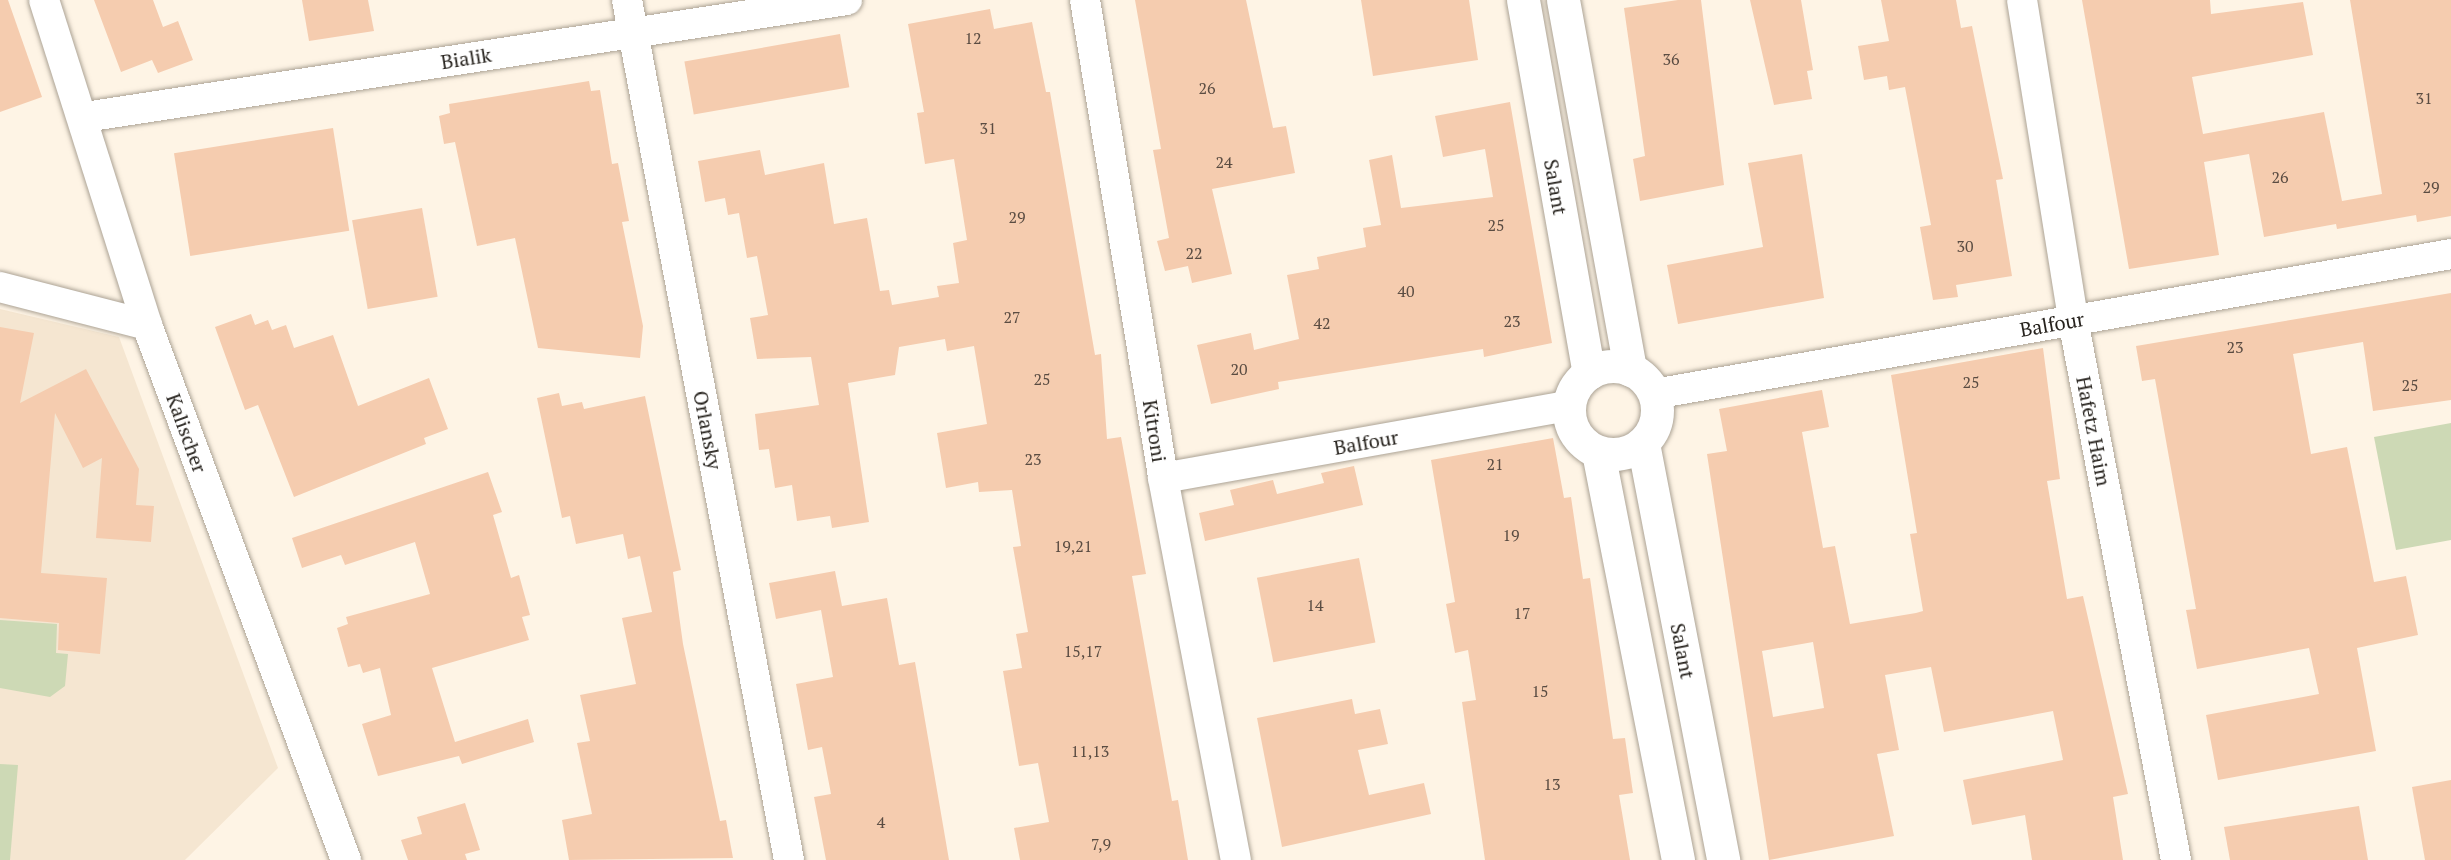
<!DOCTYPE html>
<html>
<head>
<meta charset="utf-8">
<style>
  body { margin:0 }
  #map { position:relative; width:2451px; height:860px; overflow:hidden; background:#fef4e5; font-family:"PT Serif",serif }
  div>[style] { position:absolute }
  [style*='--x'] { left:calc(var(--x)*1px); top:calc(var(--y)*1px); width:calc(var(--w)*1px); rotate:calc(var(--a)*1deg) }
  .built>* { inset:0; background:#f5e6d1 }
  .green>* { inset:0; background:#cdd9b5 }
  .building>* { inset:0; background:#f5ccaf; transform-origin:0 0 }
  .roads { filter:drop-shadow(0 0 2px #aca395) drop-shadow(0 0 2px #aca395) }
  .minor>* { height:30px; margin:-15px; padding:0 15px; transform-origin:15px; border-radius:15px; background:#fff }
  .tertiary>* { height:33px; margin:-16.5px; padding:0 16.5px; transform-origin:16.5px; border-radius:16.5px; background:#fff }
  .tertiary>.ring { margin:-16.5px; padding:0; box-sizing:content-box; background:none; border:33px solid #fff; border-radius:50% }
  span { translate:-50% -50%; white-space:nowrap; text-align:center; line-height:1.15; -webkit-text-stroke:4.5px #fff; paint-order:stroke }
  .number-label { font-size:16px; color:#5a4c42 }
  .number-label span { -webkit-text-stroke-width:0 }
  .street-label { font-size:20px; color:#26221d }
</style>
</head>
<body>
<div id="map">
  <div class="built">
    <i style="clip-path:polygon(0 309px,119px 337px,278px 768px,185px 860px,0 860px)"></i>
  </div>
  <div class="green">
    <i style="clip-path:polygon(2451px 423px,2451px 540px,2396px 550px,2374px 437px)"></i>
    <i style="clip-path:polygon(0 620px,57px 624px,56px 653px,68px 654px,65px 686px,50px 697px,0 688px)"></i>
    <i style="clip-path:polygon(0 764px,18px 765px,10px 860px,0 860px)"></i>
  </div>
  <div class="building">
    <i style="clip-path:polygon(0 0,8px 0,42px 97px,0 112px)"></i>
    <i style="clip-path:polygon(94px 0,153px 0,163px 27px,178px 21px,193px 60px,158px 73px,152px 60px,121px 72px)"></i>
    <i style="clip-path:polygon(302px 0,368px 0,374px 31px,309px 41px)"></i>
    <i style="clip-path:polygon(1135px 0,1246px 0,1273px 128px,1286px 126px,1295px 173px,1212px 189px,1232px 274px,1192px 283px,1188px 266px,1165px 271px,1157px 241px,1169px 238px,1153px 150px,1161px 149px)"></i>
    <i style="clip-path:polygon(1361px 0,1469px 0,1478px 60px,1373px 76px)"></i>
    <i style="clip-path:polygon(1678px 0,1701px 0,1724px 185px,1640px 201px,1633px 159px,1645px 156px,1624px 8px)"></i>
    <i style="clip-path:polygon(1750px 0,1801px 0,1813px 70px,1807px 71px,1812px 99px,1774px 105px)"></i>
    <i style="clip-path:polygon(1881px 0,1956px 0,1961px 28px,1972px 26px,2003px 179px,1996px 180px,2012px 276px,1956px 285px,1958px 297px,1933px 300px,1920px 227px,1931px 225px,1905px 87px,1889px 90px,1887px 76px,1864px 80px,1858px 46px,1889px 41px)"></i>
    <i style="clip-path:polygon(2082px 0,2210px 0,2211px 14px,2303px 2px,2313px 55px,2192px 77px,2203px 134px,2324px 112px,2342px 201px,2382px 194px,2350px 0,2451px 0,2451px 216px,2417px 222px,2416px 215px,2337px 229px,2336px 224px,2264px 237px,2249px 154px,2204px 162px,2219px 255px,2129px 269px)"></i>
    <i style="clip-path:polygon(990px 9px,994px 29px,1032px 22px,1046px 92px,1050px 92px,1095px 355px,1101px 354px,1107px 439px,1121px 437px,1146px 574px,1132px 576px,1172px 801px,1178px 800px,1188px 860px,1020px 860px,1014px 828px,1049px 822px,1038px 763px,1019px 766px,1003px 671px,1022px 668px,1016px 634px,1028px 632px,1013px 547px,1021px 546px,1012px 490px,979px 492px,978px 482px,946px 488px,937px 433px,987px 424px,974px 346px,947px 351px,945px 339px,899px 347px,895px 375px,848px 383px,869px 522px,832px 528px,830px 516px,797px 521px,792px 485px,775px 488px,769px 449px,759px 450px,755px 414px,819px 405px,811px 357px,757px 359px,750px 318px,768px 315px,757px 256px,747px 258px,739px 213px,728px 215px,725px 198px,705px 202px,698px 161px,760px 150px,765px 175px,824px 163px,834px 224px,867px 218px,880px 291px,889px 290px,892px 305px,939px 297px,937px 286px,959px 283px,953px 243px,967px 240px,954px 159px,925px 164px,917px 113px,924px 112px,908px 24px)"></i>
    <i style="left:840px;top:34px;width:54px;height:158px;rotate:80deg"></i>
    <i style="clip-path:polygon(589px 81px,591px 91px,600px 90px,612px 164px,618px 163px,629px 221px,622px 222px,643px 326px,640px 358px,538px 348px,515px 238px,477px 246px,455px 142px,444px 144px,439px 116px,450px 113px,449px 104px)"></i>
    <i style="clip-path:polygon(1510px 102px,1552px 343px,1484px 357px,1483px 349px,1278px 382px,1279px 389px,1211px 404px,1197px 345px,1251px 333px,1254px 350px,1299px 339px,1287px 275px,1319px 269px,1317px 257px,1366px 247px,1363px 228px,1381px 225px,1369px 160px,1392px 155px,1401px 208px,1493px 197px,1485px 149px,1443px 157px,1435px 116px)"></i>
    <i style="left:333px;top:128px;width:104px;height:161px;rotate:81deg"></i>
    <i style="clip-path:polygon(1802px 154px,1824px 298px,1678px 324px,1667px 265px,1763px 247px,1748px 163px)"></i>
    <i style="left:422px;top:208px;width:90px;height:71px;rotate:80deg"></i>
    <i style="clip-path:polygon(2451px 293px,2451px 400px,2373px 411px,2363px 342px,2293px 354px,2311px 454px,2347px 447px,2374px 582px,2406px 576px,2418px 635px,2357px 648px,2376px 751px,2218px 780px,2206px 715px,2319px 694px,2309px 648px,2197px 669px,2186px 610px,2196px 609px,2155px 379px,2142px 381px,2136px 346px)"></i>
    <i style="clip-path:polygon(251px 314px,255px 325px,268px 320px,272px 330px,286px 325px,294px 348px,333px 335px,358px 406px,429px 378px,448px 429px,424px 438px,426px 444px,294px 497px,258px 405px,245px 410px,215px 327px)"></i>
    <i style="clip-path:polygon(0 327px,34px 333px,20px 403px,86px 369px,139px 469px,136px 505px,154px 506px,151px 542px,96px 538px,102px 458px,83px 468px,55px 413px,41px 573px,107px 578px,100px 654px,58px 650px,59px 623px,0 618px)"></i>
    <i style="clip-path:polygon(evenodd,2043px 348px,2060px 479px,2047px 481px,2067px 599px,2083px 596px,2128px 794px,2113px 797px,2123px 860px,2032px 860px,2025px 815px,1972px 825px,1963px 780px,2063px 760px,2053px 711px,1944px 732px,1931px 667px,1885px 675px,1899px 750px,1877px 754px,1894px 836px,1769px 860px,1707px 454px,1727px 451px,1719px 409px,1822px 390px,1829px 427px,1802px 432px,1823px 548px,1835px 546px,1850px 624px,1916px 613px,1923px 611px,1910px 534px,1917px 533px,1891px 375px,2043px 348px,1813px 642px,1824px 708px,1773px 717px,1762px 651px,1813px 642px)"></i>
    <i style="clip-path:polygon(559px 393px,562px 406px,582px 402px,584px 409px,645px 396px,681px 570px,673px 572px,683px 644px,720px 821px,726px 820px,733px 858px,569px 860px,562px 820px,592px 814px,577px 743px,590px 741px,580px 695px,636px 684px,622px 618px,652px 612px,640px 556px,628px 559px,623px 534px,576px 544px,570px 516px,562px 518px,537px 398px)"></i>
    <i style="clip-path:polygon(1553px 438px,1564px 498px,1571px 497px,1583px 579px,1590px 578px,1613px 739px,1625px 738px,1633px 793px,1619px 795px,1630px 860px,1485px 860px,1462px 702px,1476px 700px,1468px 650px,1455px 653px,1446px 604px,1455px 602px,1431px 460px)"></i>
    <i style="clip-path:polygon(1354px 466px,1363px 505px,1205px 541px,1199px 513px,1234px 505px,1230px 490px,1273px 480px,1277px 494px,1324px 483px,1321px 473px)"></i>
    <i style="clip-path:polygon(488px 472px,502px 512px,493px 515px,511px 578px,519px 575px,530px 615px,522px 617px,529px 640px,432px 668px,455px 742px,528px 719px,534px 742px,462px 764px,459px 756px,378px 776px,362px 724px,391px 715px,380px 668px,363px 673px,360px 664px,348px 667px,337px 628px,348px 624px,346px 617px,430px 594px,415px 542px,345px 565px,341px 555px,302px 568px,292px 538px)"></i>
    <i style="left:1359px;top:558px;width:86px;height:104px;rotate:79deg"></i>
    <i style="clip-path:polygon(835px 571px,842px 606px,887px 598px,899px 665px,915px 662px,949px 860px,826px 860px,814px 797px,831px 794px,822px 747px,808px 750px,796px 684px,833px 677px,821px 610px,776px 619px,769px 583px)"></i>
    <i style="clip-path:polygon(1352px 699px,1355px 714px,1380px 709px,1388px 744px,1358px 750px,1369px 795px,1424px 783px,1431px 814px,1282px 847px,1257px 718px)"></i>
    <i style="clip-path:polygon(2451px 780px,2451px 860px,2425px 860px,2412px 787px)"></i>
    <i style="clip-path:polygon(465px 803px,480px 850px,465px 854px,467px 860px,408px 860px,401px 840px,422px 834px,417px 817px)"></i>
    <i style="clip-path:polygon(2359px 806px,2368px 860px,2230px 860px,2224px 827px)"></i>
  </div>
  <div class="roads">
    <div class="minor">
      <i style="--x:44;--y:0;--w:341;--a:72.4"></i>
      <i style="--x:147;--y:325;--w:571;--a:69.6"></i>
      <i style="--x:627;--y:0;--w:875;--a:79.33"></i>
      <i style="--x:1085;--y:0;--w:484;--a:80.7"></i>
      <i style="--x:1163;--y:478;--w:389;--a:79.2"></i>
      <i style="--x:2022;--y:0;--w:324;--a:80.9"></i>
      <i style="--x:2073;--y:320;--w:550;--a:79.2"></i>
      <i style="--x:85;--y:117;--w:771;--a:-8.73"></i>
      <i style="--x:0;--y:287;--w:152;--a:14.5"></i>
      <i style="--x:1654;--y:394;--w:809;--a:-9.96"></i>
      <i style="--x:1163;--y:478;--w:412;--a:-10.1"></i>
    </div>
    <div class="tertiary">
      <i style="--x:1523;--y:0;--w:379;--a:80"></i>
      <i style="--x:1563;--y:0;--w:376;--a:79.7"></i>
      <i class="ring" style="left:1569px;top:366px;width:55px;height:55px"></i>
      <i style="--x:1643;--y:443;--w:425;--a:79.1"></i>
      <i style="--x:1598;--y:452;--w:416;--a:78.9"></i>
    </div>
  </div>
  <div class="number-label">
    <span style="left:973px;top:38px">12</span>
    <span style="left:1671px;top:59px">36</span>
    <span style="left:1207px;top:88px">26</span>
    <span style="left:2424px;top:98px">31</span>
    <span style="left:988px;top:128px">31</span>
    <span style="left:1224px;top:162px">24</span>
    <span style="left:2280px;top:177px">26</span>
    <span style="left:2431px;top:187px">29</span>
    <span style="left:1017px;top:217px">29</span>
    <span style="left:1496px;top:225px">25</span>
    <span style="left:1965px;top:246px">30</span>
    <span style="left:1194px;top:253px">22</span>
    <span style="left:1406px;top:291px">40</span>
    <span style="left:1012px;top:317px">27</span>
    <span style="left:1512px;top:321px">23</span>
    <span style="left:1322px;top:323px">42</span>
    <span style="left:2235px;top:347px">23</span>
    <span style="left:1239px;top:369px">20</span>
    <span style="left:1042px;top:379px">25</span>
    <span style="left:1971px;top:382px">25</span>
    <span style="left:2410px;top:385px">25</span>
    <span style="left:1033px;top:459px">23</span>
    <span style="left:1495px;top:464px">21</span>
    <span style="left:1511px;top:535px">19</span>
    <span style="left:1073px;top:546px">19,21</span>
    <span style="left:1315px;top:605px">14</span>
    <span style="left:1522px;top:613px">17</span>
    <span style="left:1083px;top:651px">15,17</span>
    <span style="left:1540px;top:691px">15</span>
    <span style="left:1090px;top:751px">11,13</span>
    <span style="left:1552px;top:784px">13</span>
    <span style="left:881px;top:822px">4</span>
    <span style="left:1101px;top:844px">7,9</span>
  </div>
  <div class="street-label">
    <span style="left:466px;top:58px;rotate:-9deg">Bialik</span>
    <span style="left:1556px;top:187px;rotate:80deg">Salant</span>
    <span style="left:2052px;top:324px;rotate:-10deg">Balfour</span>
    <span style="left:708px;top:430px;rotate:79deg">Orlansky</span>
    <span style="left:1155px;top:431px;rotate:81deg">Kitroni</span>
    <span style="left:2094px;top:431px;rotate:79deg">Hafetz Haim</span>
    <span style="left:187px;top:433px;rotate:70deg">Kalischer</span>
    <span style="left:1366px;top:442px;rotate:-10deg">Balfour</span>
    <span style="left:1683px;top:651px;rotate:79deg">Salant</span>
  </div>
</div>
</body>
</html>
